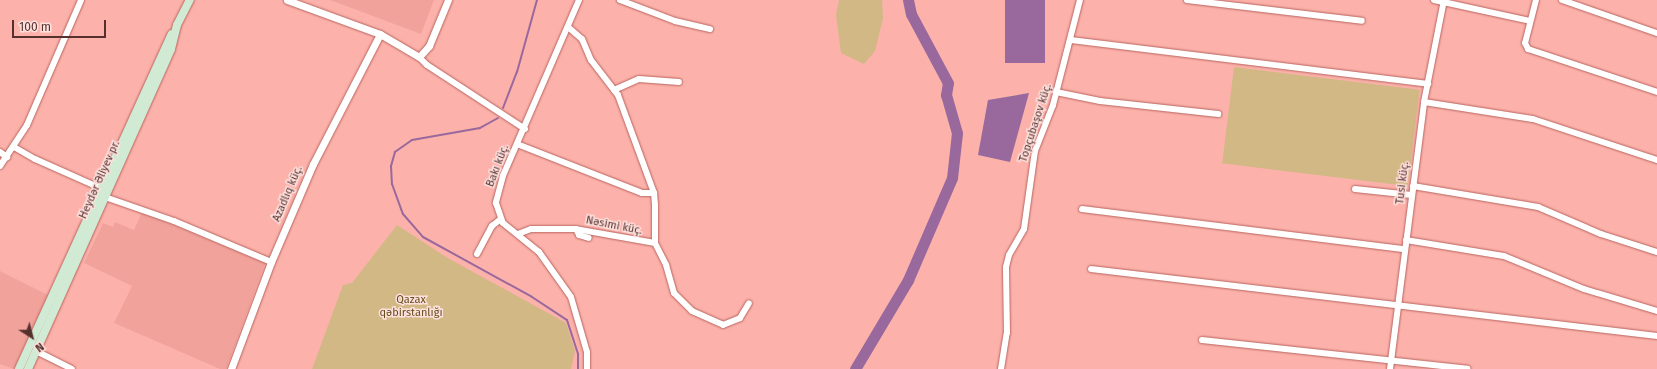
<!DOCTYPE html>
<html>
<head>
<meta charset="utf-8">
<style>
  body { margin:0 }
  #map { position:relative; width:1657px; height:369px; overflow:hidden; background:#fcb2ab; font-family:"Fira Sans",sans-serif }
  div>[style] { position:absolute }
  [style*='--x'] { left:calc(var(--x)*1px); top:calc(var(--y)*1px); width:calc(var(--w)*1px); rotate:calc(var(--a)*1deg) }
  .built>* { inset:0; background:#f1a29b }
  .green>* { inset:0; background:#d1b884; transform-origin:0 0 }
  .water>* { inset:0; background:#99689c; transform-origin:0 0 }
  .stream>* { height:2px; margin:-1px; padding:0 1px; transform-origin:1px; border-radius:1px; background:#99689c }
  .river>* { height:11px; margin:-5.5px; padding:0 5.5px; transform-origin:5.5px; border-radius:5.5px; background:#99689c }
  .roads { filter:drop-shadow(0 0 1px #ba655f) drop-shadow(0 0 1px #ba655f) }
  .minor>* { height:6px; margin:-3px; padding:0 3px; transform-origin:3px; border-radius:3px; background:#fff }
  .tertiary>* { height:7px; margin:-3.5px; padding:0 3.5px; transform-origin:3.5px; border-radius:3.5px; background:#fff }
  .secondary>* { height:8px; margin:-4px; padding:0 4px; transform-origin:4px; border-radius:4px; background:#d1ead3 }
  span { translate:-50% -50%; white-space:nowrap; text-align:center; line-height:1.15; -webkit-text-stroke:3px #fee1de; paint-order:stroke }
  .street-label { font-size:11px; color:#55302d }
  .park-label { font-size:11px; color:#644d18 }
  .north { position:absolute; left:12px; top:317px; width:40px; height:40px; -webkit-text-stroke:3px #fee1de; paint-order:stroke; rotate:144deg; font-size:11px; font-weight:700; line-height:16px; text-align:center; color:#55302d }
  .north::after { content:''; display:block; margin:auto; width:14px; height:18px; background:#55302d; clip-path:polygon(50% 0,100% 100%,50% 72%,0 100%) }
  .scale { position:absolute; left:12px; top:20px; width:94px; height:18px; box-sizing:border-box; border:2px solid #55302d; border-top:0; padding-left:5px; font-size:12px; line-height:14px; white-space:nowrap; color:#55302d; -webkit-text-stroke:3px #fee1de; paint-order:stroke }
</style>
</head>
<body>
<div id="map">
  <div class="built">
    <i style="clip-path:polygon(330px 0,434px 0,421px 34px)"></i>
    <i style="clip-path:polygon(142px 212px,265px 263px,226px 369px,220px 369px,114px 323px,132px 286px,84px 263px,103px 223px,113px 227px,115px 222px,134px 230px)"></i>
    <i style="clip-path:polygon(0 271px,48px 295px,14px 369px,0 364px)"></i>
  </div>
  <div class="green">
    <i style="clip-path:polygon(839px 0,882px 0,883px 18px,875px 51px,864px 64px,841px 53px,836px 15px)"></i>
    <i style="left:1234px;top:67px;width:187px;height:97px;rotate:7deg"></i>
    <i style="clip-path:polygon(397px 225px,446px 257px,566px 323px,575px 351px,571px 369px,312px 369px,343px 285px,352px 283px)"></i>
  </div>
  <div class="water">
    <i style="left:1005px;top:0;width:40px;height:63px"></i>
    <i style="clip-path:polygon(1029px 93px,1010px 162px,978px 155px,988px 100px)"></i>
  </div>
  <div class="stream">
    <i style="--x:503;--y:108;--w:39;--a:-69"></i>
    <i style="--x:517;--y:72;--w:75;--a:-74.5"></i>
    <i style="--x:498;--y:118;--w:21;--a:151"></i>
    <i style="--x:480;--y:128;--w:69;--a:170"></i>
    <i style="--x:412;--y:140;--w:21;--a:145"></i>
    <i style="--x:395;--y:152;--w:15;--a:106"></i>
    <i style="--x:391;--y:166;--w:18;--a:87"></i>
    <i style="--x:392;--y:184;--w:32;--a:70"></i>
    <i style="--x:403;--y:214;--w:30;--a:49"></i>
    <i style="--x:423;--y:237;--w:124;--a:28.8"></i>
    <i style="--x:532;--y:297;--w:42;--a:33.3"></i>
    <i style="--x:567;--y:320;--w:36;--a:72"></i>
    <i style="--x:578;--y:354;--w:15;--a:90"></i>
  </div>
  <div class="river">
    <i style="--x:855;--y:369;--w:104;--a:-59.2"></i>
    <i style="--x:908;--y:280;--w:111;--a:-66.7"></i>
    <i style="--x:952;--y:178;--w:45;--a:-83.7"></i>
    <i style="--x:957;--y:133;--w:40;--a:-106"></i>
    <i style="--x:946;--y:95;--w:12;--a:-81"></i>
    <i style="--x:948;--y:83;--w:78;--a:-118.2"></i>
    <i style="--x:911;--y:14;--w:14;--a:-102"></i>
  </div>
  <div class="roads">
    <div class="minor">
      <i style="--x:579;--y:0;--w:192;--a:113.4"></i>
      <i style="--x:503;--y:176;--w:28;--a:105"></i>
      <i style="--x:496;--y:203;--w:21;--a:71"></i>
      <i style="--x:503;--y:223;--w:46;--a:38.9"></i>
      <i style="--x:539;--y:252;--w:55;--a:54.6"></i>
      <i style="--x:571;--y:297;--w:57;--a:73.8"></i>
      <i style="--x:587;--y:352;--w:17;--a:90"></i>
      <i style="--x:620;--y:0;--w:59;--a:20.9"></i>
      <i style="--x:675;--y:21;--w:36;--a:13"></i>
      <i style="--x:1187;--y:0;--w:176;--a:6.8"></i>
      <i style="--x:1434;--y:0;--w:98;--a:12.3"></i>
      <i style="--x:1536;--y:0;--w:44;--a:104.3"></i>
      <i style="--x:1525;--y:43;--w:7;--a:63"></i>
      <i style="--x:1528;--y:49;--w:136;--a:18.4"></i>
      <i style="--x:1562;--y:0;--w:101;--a:19.2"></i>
      <i style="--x:568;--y:27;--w:18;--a:41"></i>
      <i style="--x:582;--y:39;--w:23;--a:67"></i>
      <i style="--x:591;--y:60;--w:44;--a:52.4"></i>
      <i style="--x:618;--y:95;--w:104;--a:69.8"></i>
      <i style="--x:1071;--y:40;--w:360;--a:7"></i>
      <i style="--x:419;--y:57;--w:11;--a:45"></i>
      <i style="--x:427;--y:65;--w:117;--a:33.1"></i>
      <i style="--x:614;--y:90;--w:27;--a:-24"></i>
      <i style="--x:639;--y:79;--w:40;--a:4.3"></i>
      <i style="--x:1056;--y:92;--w:45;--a:11.6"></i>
      <i style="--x:1100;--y:101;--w:119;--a:6.3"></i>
      <i style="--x:1424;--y:102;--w:110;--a:8.9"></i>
      <i style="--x:1533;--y:119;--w:131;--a:18.3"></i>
      <i style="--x:517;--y:144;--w:134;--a:21.4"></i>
      <i style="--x:642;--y:193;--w:12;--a:0"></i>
      <i style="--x:654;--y:193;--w:12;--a:85"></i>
      <i style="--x:655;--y:205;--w:38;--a:90"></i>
      <i style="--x:655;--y:243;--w:80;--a:-170"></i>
      <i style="--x:576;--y:229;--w:45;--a:180"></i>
      <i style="--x:531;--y:229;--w:14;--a:159"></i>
      <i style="--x:14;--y:147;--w:24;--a:30"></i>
      <i style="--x:35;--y:159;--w:71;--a:24"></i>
      <i style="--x:0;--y:152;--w:9;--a:36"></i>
      <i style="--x:0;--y:166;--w:49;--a:-56.6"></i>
      <i style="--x:27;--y:125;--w:136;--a:-66.6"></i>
      <i style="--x:1413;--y:186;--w:127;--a:9.5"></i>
      <i style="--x:1538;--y:207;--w:69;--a:23.2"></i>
      <i style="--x:1601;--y:234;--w:59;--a:17.8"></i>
      <i style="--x:1355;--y:189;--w:57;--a:6"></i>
      <i style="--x:105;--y:197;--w:73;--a:19.2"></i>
      <i style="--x:174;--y:221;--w:105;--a:22.9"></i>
      <i style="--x:1082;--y:209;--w:325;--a:7.1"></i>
      <i style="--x:576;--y:229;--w:7;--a:63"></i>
      <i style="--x:579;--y:235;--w:10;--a:17"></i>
      <i style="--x:1406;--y:240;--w:99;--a:9.3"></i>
      <i style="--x:1504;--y:256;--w:87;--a:22.4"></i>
      <i style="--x:1584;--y:289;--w:76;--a:16.8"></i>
      <i style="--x:655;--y:243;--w:25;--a:63"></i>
      <i style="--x:666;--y:265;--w:29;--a:74"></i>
      <i style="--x:674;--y:293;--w:25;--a:45"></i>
      <i style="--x:692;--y:311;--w:34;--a:24"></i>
      <i style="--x:723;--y:325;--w:18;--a:-22"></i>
      <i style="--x:740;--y:318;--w:17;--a:-59"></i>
      <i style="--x:477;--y:254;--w:32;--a:-62"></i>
      <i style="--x:492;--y:226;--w:11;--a:-38"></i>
      <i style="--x:1091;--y:269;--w:570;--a:6.75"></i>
      <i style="--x:1202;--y:340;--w:267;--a:6.2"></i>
      <i style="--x:36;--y:351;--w:40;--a:26.6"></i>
      <i style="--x:1001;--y:369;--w:36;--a:-81"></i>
      <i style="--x:1007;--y:333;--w:66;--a:-90.9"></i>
      <i style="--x:1006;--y:267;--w:12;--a:-76"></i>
      <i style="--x:1009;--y:255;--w:30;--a:-60"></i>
      <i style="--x:1024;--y:229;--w:79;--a:-82"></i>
      <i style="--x:1035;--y:151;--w:49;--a:-68.6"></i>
      <i style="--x:1053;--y:105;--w:108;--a:-75.6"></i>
      <i style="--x:1390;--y:369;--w:269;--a:-82.7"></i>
      <i style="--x:1424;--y:102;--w:104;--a:-78.9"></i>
    </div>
    <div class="tertiary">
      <i style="--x:287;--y:0;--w:99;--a:20.1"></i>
      <i style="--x:380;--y:34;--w:45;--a:30.5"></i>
      <i style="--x:419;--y:57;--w:15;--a:-48"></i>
      <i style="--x:429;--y:46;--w:50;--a:-67.6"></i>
      <i style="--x:231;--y:369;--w:114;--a:-69.5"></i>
      <i style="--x:271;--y:262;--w:107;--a:-66.8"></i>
      <i style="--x:313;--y:164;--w:146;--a:-62.7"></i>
    </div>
    <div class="secondary">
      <i style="--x:19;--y:369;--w:368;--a:-65.5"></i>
      <i style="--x:28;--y:369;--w:350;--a:-65.9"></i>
      <i style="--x:171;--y:49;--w:25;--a:-76"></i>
      <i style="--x:177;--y:25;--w:28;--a:-63"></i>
    </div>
  </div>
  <div class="street-label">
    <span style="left:1036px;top:123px;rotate:-72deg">Topçubaşov küç.</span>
    <span style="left:498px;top:166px;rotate:-69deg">Bakı küç.</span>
    <span style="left:100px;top:180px;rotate:-66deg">Heydər Əliyev pr.</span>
    <span style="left:1403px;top:183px;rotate:-83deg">Tusi küç.</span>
    <span style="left:288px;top:194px;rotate:-67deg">Azadlıq küç.</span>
    <span style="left:614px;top:226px;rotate:11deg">Nəsimi küç.</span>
  </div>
  <div class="park-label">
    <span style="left:411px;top:307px">Qazax<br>qəbirstanlığı</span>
  </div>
  <div class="north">N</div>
  <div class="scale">100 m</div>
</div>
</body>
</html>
